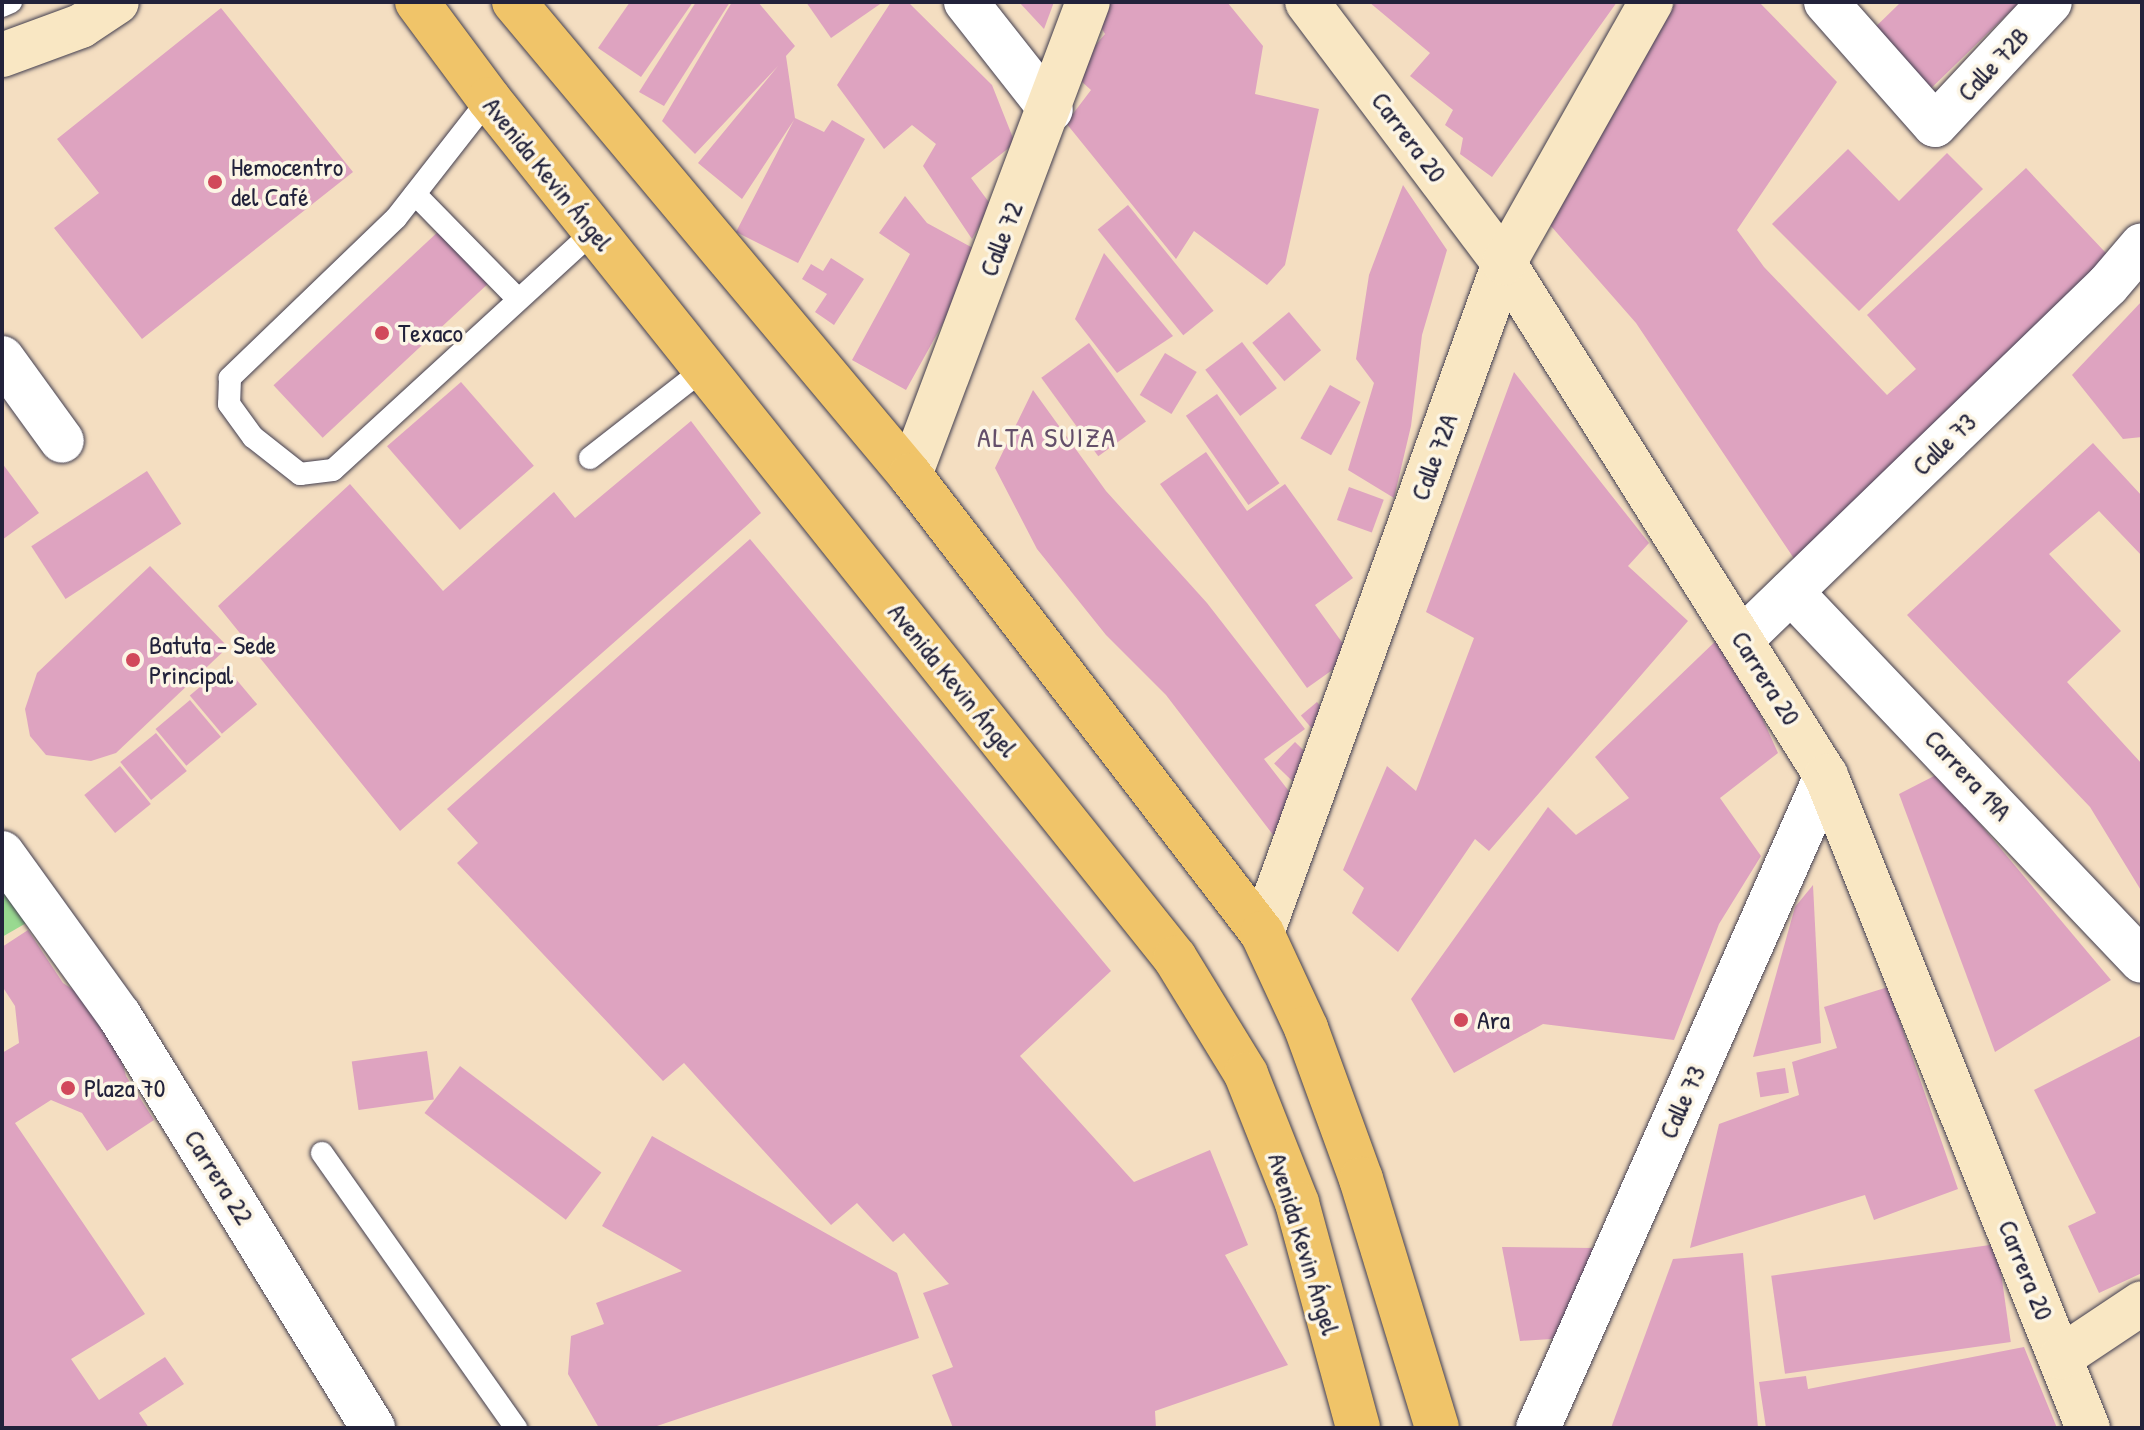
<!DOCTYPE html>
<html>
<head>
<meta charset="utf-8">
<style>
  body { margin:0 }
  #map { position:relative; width:2144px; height:1430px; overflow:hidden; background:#f4dec1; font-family:"Patrick Hand",sans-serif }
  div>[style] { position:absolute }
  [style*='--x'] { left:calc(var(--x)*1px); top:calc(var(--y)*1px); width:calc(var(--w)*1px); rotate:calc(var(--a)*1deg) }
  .green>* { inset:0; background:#98d990 }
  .building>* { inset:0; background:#dea3c0; transform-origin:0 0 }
  .roads { filter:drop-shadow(0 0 2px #423e4f) drop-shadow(0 0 2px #423e4f) }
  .lane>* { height:22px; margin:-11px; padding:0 11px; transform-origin:11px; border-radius:11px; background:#fff }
  .street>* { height:44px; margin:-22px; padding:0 22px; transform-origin:22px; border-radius:22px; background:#fff }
  .secondary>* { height:44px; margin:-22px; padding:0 22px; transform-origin:22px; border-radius:22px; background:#f9e7c3 }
  .primary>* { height:44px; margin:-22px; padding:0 22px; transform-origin:22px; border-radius:22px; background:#f0c469 }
  .dots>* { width:22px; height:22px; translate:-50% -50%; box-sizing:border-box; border:4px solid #fcf5e5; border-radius:50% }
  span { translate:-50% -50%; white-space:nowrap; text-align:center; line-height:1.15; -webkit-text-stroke:7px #fcf5e5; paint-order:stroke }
  .street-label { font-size:26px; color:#22223b }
  .poi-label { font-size:26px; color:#22223b }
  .left { translate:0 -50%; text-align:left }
  .neighbourhood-label { font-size:28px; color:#644f6a; letter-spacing:2px }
  .frame { position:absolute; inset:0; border:4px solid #22223b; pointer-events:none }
</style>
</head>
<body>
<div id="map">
  <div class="green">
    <i style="clip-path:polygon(2px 868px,35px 918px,2px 937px)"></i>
  </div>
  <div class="building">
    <i style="clip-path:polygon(630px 2px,693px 2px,641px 77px,598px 48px)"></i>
    <i style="clip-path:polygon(696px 2px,730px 2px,664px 106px,639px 92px)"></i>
    <i style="clip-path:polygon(732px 2px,758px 2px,795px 46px,786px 56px,795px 118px,824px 132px,832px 120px,865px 139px,798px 263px,736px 232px,794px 120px,742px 199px,698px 163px,778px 66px,695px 154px,662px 121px)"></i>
    <i style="clip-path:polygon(806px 2px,883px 2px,831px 38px)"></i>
    <i style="clip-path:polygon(891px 2px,908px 2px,992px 85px,1015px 143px,971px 178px,991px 205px,972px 239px,923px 166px,936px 144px,912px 125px,884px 149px,837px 85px)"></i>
    <i style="clip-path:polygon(1019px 2px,1054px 2px,1044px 29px)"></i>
    <i style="clip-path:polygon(1107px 2px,1227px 2px,1263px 46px,1255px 94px,1319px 109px,1285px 265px,1267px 285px,1194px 231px,1176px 259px,1066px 123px,1091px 90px,1072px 73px,1105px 34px,1098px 22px)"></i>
    <i style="clip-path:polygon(1369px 2px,1617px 2px,1492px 177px,1460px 154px,1463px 138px,1445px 125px,1453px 110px,1410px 76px,1430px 53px)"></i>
    <i style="clip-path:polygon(1676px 2px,1759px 2px,1837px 82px,1737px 230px,1764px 267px,1887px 395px,1916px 369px,1867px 315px,2026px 168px,2120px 268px,1797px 563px,1636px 323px,1536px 209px)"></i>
    <i style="clip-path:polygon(1901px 2px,2020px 2px,1922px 97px,1863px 39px)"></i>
    <i style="clip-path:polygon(221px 8px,353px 172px,142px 339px,54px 228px,99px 193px,57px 139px)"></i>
    <i style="clip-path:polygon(1848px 149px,1899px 201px,1947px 153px,1983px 189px,1859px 311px,1772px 224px)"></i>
    <i style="clip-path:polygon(1403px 185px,1447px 250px,1422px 335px,1411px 426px,1394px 498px,1348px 470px,1374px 383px,1356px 359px,1369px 275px)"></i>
    <i style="clip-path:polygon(905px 196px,927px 223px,982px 253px,906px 390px,852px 360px,910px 254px,879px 233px)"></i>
    <i style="left:1128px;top:205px;width:136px;height:39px;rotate:51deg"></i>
    <i style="left:441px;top:229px;width:72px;height:229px;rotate:47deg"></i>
    <i style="clip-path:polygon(1104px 253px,1173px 336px,1117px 373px,1075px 319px)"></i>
    <i style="clip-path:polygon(831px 258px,864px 279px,834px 325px,815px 312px,827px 294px,802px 279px,811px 264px,823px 271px)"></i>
    <i style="clip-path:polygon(2142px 301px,2142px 437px,2123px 439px,2072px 375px)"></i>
    <i style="left:1289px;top:312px;width:50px;height:48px;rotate:50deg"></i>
    <i style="left:1242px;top:342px;width:58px;height:46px;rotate:53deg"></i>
    <i style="left:1089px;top:343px;width:97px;height:59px;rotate:54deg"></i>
    <i style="left:1165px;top:353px;width:37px;height:49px;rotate:31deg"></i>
    <i style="clip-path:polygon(1514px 372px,1649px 543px,1628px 566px,1688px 621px,1489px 851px,1475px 839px,1398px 952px,1352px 913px,1364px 888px,1343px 870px,1387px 766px,1416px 791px,1474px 638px,1426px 612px)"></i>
    <i style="left:461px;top:382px;width:111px;height:98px;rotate:49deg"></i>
    <i style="left:1330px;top:385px;width:35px;height:61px;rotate:29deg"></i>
    <i style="clip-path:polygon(1033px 390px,1106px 491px,1207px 603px,1305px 729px,1264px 759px,1295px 799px,1277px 840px,1166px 695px,1106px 635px,1037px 549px,995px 468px)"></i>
    <i style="left:1217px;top:394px;width:109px;height:38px;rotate:55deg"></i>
    <i style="clip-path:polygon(691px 421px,761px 513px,400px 831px,218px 606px,350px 484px,443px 591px,554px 492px,575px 518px)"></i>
    <i style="clip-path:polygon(2093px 443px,2142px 496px,2142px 556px,2099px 511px,2049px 554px,2121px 631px,2067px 682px,2142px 764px,2142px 892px,2090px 807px,1907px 615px)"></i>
    <i style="clip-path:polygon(1206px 452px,1247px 511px,1285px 484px,1353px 578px,1315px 605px,1352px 656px,1307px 688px,1160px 484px)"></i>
    <i style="clip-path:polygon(2px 463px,39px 513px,2px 540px)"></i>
    <i style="left:147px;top:471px;width:63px;height:138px;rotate:57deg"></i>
    <i style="left:1349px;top:487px;width:37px;height:35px;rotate:20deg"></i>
    <i style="clip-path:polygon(750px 539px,1111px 971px,1020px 1056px,1134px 1182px,1210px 1150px,1248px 1245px,1225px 1255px,1288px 1365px,1155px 1411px,1156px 1428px,953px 1428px,932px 1375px,953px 1367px,923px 1293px,949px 1284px,904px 1233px,893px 1242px,857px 1203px,831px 1225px,684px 1063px,663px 1081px,457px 863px,478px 843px,447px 809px)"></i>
    <i style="clip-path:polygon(150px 566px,228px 647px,116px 753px,91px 761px,46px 755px,30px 736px,25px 709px,37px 673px)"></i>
    <i style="clip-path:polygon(1724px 633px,1778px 753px,1720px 798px,1761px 856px,1719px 924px,1674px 1040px,1543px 1024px,1454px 1073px,1411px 999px,1548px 807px,1576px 835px,1629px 798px,1595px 757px)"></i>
    <i style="left:225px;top:666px;width:50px;height:46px;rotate:50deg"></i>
    <i style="left:190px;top:700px;width:48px;height:45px;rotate:50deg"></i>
    <i style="left:1317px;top:702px;width:26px;height:21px;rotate:50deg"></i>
    <i style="left:156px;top:733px;width:49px;height:46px;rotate:51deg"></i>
    <i style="left:1295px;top:742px;width:28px;height:30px;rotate:44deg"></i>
    <i style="left:120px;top:766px;width:49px;height:46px;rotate:51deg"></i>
    <i style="clip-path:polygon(1938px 774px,2111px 980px,1995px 1052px,1899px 794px)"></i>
    <i style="clip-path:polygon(1813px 885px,1821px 1043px,1753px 1057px,1795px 907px)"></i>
    <i style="clip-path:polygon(28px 930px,63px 983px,93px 1003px,116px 1040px,126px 1076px,154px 1120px,107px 1151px,82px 1113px,51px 1100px,15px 1123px,145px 1314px,71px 1359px,99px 1400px,165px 1357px,184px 1384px,139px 1413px,149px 1428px,2px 1428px,2px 1053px,19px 1043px,15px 1006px,2px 986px,2px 947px)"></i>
    <i style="clip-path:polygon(1888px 987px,1958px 1189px,1874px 1220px,1865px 1195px,1690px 1248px,1719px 1124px,1799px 1095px,1792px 1062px,1837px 1048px,1824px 1007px)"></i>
    <i style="clip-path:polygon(2142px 1035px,2142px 1273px,2099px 1293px,2068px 1226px,2096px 1213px,2034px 1090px)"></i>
    <i style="left:427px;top:1051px;width:49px;height:76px;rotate:82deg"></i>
    <i style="left:460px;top:1066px;width:177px;height:59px;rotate:37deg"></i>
    <i style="left:1785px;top:1068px;width:25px;height:29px;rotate:81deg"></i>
    <i style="clip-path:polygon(652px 1136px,897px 1273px,919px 1338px,651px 1428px,599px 1428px,568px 1374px,571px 1336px,604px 1324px,596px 1303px,682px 1271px,602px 1226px)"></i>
    <i style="left:1997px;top:1244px;width:99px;height:228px;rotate:82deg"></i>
    <i style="clip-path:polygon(1502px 1247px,1595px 1248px,1567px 1338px,1520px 1341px)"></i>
    <i style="clip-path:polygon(1743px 1253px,1758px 1428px,1611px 1428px,1673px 1259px)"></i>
    <i style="clip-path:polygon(2024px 1347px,2057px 1428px,1766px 1428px,1759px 1382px,1806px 1376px,1808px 1389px)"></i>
  </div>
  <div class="roads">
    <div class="lane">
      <i style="--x:2;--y:6;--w:10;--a:-24"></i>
      <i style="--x:489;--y:99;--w:151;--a:128"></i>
      <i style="--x:396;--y:218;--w:231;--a:136.1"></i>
      <i style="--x:230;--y:378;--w:26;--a:92"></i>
      <i style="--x:229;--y:404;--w:41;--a:54"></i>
      <i style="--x:253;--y:437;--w:60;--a:38.2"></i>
      <i style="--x:300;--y:474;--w:33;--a:-7"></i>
      <i style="--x:333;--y:470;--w:354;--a:-42.5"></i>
      <i style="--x:415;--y:194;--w:147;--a:45.6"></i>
      <i style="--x:590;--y:458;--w:145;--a:-38"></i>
      <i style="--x:322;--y:1153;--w:337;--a:54.8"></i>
    </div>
    <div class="street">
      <i style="--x:966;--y:2;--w:137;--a:51.8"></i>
      <i style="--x:1826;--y:2;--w:164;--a:48.5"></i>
      <i style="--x:1935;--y:125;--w:168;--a:-46.9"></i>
      <i style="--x:2;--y:358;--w:102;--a:54.1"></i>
      <i style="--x:1791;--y:592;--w:509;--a:46.43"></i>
      <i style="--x:1742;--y:639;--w:509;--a:-44.05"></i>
      <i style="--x:2108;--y:285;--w:52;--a:-49.6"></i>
      <i style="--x:2;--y:853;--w:200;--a:54.2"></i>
      <i style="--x:119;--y:1015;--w:485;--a:58.4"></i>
      <i style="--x:1538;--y:1428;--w:713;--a:-66.17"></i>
    </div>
    <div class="secondary">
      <i style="--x:1307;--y:2;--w:327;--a:53"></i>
      <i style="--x:1504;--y:263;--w:606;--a:57.88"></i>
      <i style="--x:1826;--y:776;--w:703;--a:68.11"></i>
      <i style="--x:2;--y:55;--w:84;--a:-20.2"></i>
      <i style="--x:81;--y:26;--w:43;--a:-33.7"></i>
      <i style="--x:910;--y:475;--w:505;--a:-69.38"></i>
      <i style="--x:1262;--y:933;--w:712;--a:-70.14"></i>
      <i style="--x:1504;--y:263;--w:300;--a:-60.6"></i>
      <i style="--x:2061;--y:1357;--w:97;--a:-33.7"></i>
    </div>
    <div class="primary">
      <i style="--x:417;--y:2;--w:121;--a:53.4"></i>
      <i style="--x:489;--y:99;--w:1099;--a:51.39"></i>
      <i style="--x:1175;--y:958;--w:136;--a:58.5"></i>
      <i style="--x:1246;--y:1074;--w:139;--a:68.4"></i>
      <i style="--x:1297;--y:1203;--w:233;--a:74.8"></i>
      <i style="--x:514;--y:2;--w:617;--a:50.06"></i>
      <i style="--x:910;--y:475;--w:578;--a:52.46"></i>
      <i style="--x:1262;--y:933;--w:105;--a:65.1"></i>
      <i style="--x:1306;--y:1028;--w:161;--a:70"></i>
      <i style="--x:1361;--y:1179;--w:260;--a:73"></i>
    </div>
  </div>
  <div class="dots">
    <i style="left:215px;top:182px;background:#d1495b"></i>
    <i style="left:382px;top:333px;background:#d1495b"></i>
    <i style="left:133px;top:660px;background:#d1495b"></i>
    <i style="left:1461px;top:1020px;background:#d1495b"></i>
    <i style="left:68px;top:1088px;background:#d1495b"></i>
  </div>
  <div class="street-label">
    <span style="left:1993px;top:64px;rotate:-47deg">Calle 72B</span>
    <span style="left:1409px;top:137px;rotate:53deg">Carrera 20</span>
    <span style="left:548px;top:174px;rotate:51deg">Avenida Kevin Ángel</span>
    <span style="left:1001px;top:239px;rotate:-69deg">Calle 72</span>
    <span style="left:1944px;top:444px;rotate:-44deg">Calle 73</span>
    <span style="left:1434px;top:457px;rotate:-70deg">Calle 72A</span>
    <span style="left:1766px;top:678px;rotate:58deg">Carrera 20</span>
    <span style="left:953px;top:680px;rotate:51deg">Avenida Kevin Ángel</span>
    <span style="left:1968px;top:775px;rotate:47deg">Carrera 19A</span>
    <span style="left:1682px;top:1102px;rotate:-66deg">Calle 73</span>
    <span style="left:219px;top:1177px;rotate:58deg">Carrera 22</span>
    <span style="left:1304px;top:1244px;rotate:73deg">Avenida Kevin Ángel</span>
    <span style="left:2026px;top:1270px;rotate:68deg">Carrera 20</span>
  </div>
  <div class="poi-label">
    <span class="left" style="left:231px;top:182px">Hemocentro<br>del Café</span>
    <span class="left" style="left:398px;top:333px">Texaco</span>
    <span class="left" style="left:149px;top:660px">Batuta - Sede<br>Principal</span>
    <span class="left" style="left:1477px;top:1020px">Ara</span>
    <span class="left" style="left:84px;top:1088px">Plaza 70</span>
  </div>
  <div class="neighbourhood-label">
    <span style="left:1047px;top:437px">ALTA SUIZA</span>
  </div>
  <div class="frame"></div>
</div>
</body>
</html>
